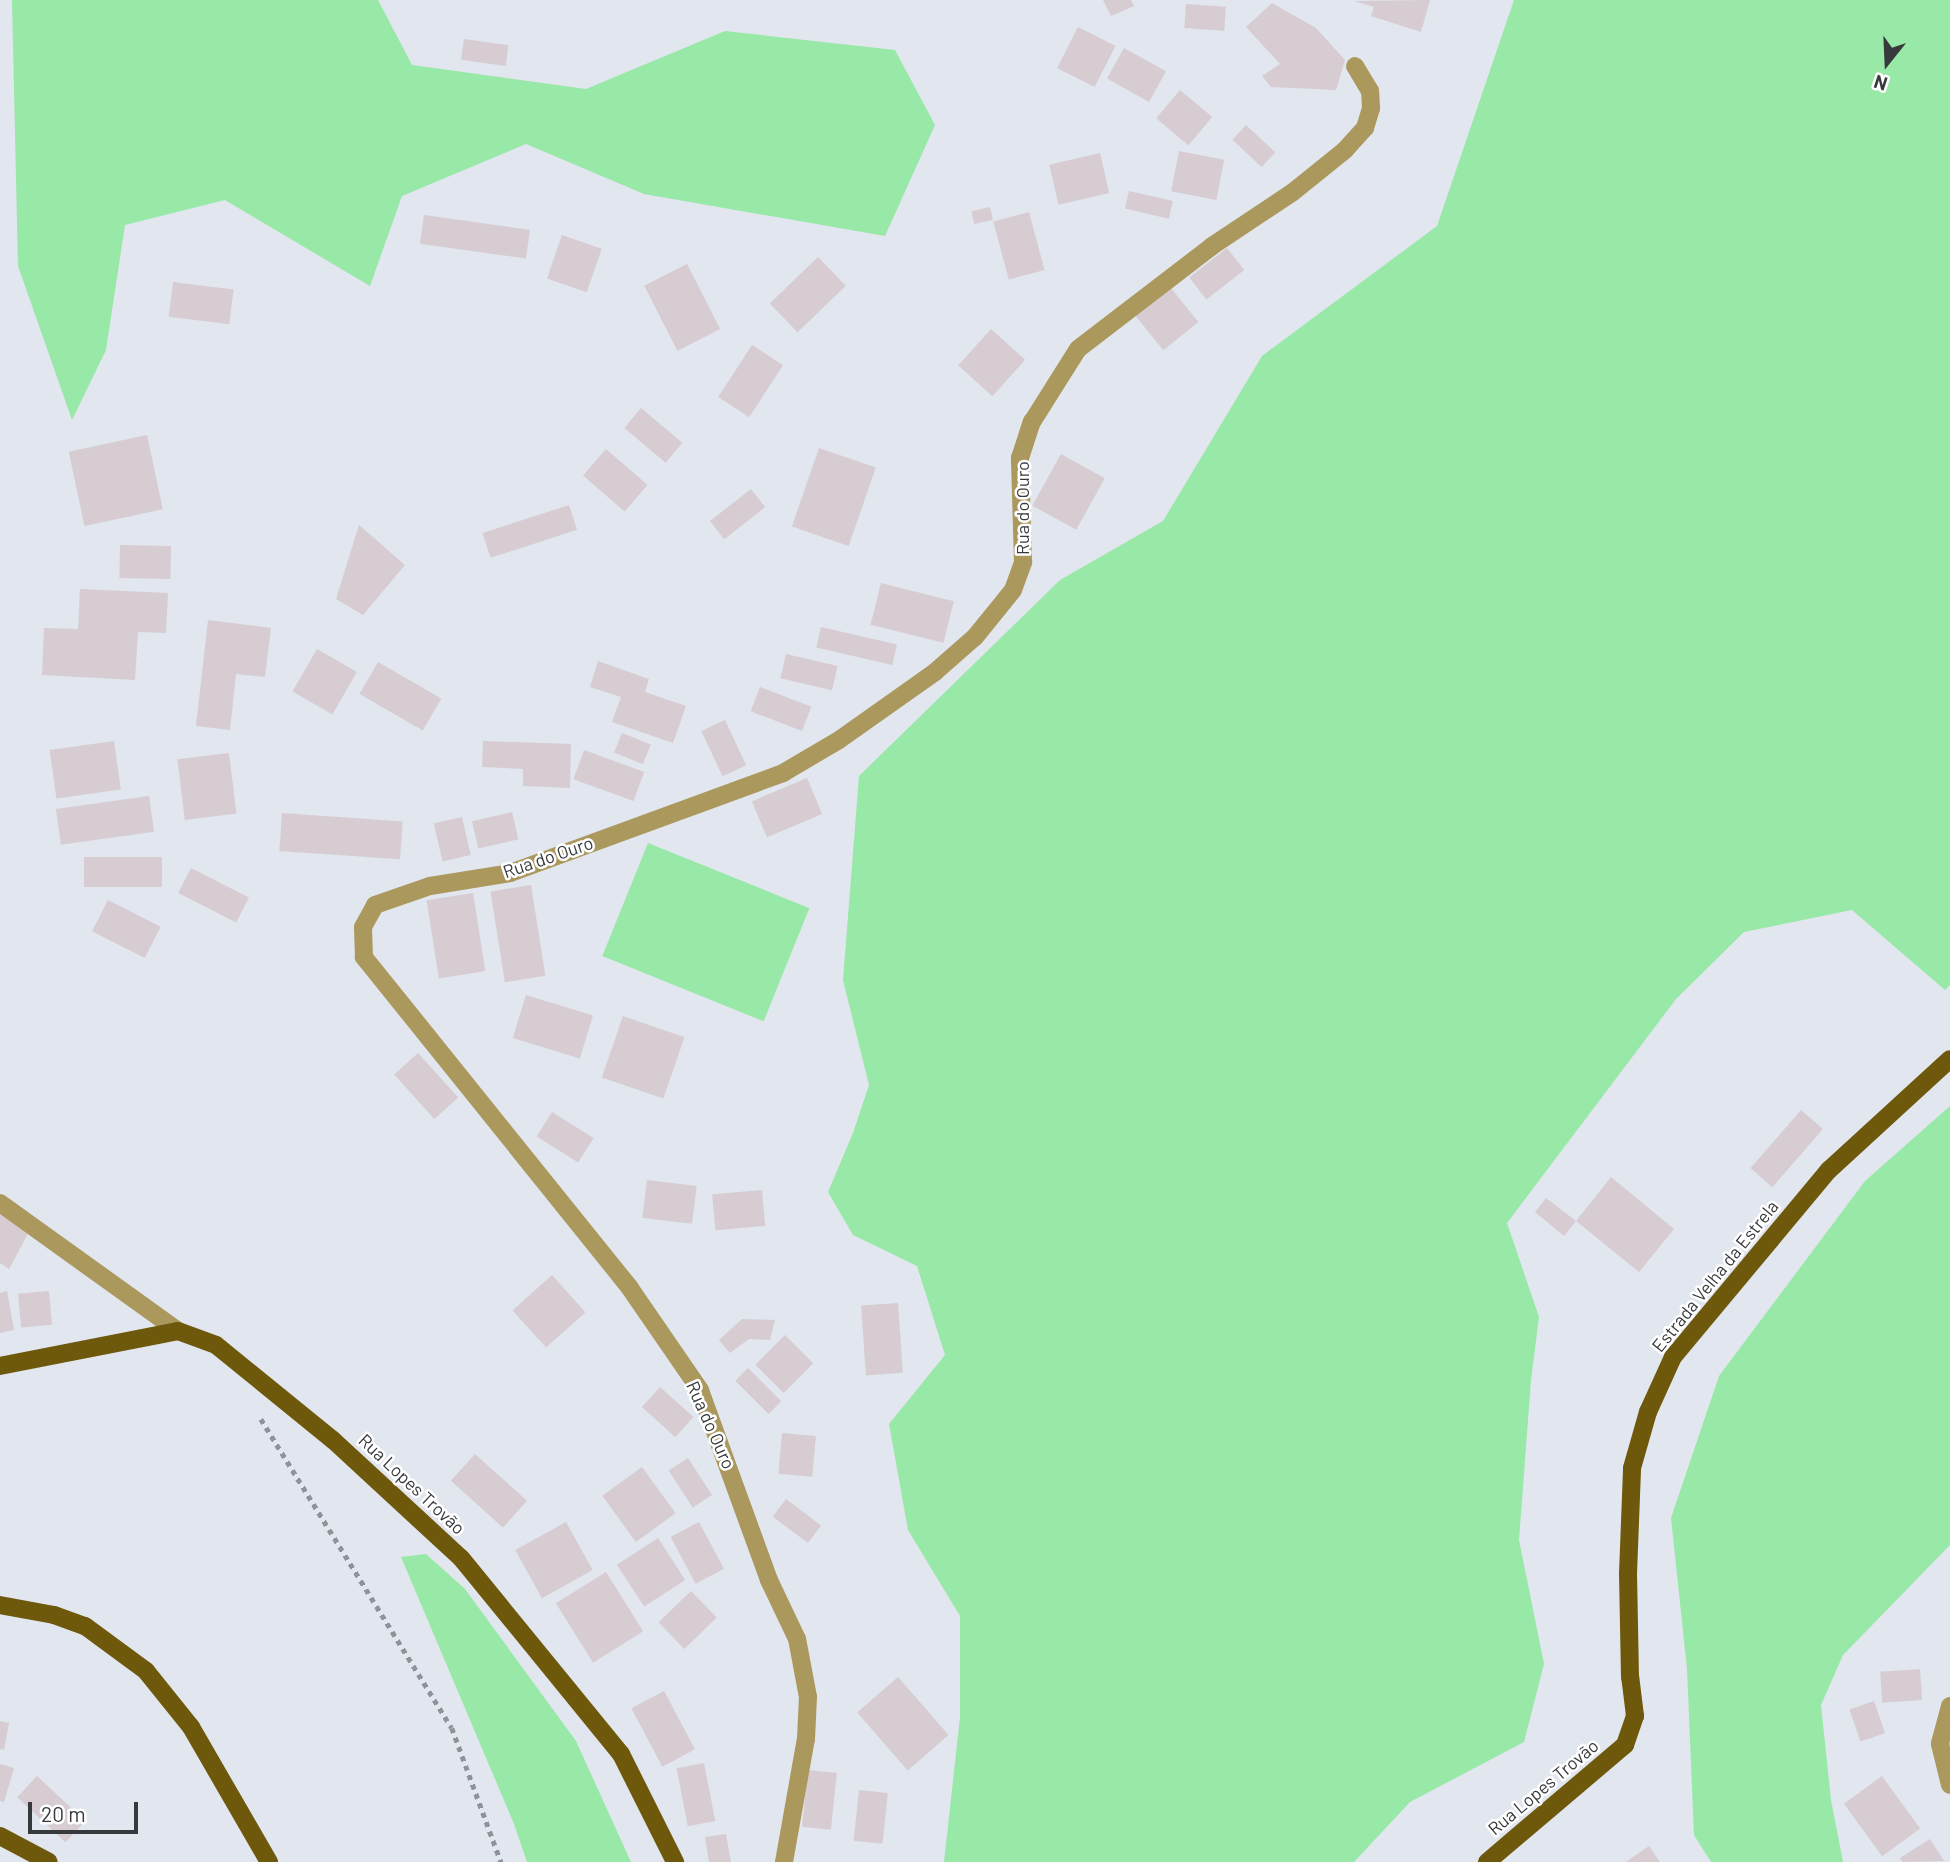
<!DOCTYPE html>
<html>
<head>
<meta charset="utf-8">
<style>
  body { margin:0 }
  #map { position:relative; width:1950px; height:1862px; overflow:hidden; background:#e1e6ef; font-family:Barlow,sans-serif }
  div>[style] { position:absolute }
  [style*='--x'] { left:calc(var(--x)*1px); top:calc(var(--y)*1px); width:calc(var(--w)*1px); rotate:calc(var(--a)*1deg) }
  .green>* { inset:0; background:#98e8a7; transform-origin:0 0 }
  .building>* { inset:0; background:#d6ccd2; transform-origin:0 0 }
  .path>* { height:4.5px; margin-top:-2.25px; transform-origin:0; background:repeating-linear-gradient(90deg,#8f9399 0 5px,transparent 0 10px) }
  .minor>* { height:18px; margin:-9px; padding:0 9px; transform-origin:9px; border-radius:9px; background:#ab985d }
  .major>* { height:18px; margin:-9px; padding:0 9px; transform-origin:9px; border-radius:9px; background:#6e580b }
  span { translate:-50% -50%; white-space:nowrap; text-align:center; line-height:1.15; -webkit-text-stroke:5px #fff; paint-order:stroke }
  .street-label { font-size:18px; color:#37393c }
  .north { position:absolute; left:1852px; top:28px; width:70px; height:70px; -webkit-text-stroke:5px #fff; paint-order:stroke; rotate:198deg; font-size:19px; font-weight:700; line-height:28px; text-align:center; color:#37393c }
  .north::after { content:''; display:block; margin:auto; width:24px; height:32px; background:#37393c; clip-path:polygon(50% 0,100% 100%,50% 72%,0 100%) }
  .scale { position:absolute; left:28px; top:1802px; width:110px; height:32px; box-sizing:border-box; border:4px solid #37393c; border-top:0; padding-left:9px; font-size:21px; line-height:24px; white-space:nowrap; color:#37393c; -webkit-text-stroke:5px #fff; paint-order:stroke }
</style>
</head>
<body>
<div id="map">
  <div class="green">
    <i style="clip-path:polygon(12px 0,378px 0,412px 65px,586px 89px,725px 31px,895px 50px,935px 125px,885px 236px,644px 194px,526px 144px,402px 196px,370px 286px,225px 200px,125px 225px,106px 350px,72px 420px,18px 266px)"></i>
    <i style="clip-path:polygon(1514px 0,1950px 0,1950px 985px,1945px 990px,1852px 910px,1744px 932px,1676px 999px,1507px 1223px,1539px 1317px,1531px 1380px,1519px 1540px,1544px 1664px,1524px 1742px,1410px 1802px,1354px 1862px,944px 1862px,960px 1717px,960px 1616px,908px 1530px,889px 1424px,945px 1355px,917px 1266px,853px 1235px,828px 1192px,853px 1133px,869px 1085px,843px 980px,859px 776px,1060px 580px,1163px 521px,1262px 356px,1437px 226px)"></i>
    <i style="left:648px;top:843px;width:174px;height:122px;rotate:22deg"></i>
    <i style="clip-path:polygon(1950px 1106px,1950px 1545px,1843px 1655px,1821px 1705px,1831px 1800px,1843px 1862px,1711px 1862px,1694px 1835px,1687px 1669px,1671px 1518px,1719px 1376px,1865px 1181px)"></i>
    <i style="clip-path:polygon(426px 1554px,465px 1589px,576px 1741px,631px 1862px,527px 1862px,514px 1824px,401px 1557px)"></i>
  </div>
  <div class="building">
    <i style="clip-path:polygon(1103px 0,1131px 0,1134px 6px,1111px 16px)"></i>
    <i style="clip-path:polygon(1430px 0,1421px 32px,1371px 16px,1374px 7px,1354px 1px)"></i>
    <i style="clip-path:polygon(1272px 3px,1316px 28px,1345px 60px,1336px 90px,1271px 87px,1262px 76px,1280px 64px,1246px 27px)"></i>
    <i style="left:1186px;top:4px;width:40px;height:24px;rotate:4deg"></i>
    <i style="left:1078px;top:27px;width:42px;height:46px;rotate:27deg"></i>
    <i style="left:464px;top:39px;width:45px;height:21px;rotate:8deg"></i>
    <i style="left:1124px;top:48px;width:48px;height:35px;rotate:29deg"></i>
    <i style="left:1180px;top:90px;width:42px;height:37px;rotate:40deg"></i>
    <i style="left:1246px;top:125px;width:40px;height:20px;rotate:43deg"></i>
    <i style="left:1179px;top:151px;width:46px;height:41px;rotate:11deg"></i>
    <i style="left:1100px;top:153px;width:41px;height:52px;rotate:77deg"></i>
    <i style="left:1129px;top:191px;width:45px;height:18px;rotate:13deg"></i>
    <i style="left:990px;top:207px;width:13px;height:19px;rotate:77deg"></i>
    <i style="left:1029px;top:212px;width:60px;height:37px;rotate:75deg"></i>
    <i style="left:424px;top:215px;width:107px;height:29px;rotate:8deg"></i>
    <i style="left:562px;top:235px;width:42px;height:46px;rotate:19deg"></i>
    <i style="left:1227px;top:248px;width:28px;height:48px;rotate:52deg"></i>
    <i style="left:818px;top:257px;width:40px;height:67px;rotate:46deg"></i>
    <i style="left:687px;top:264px;width:73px;height:48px;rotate:63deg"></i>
    <i style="left:173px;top:282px;width:61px;height:35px;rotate:7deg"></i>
    <i style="left:1170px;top:287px;width:45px;height:45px;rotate:51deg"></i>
    <i style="left:991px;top:329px;width:46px;height:49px;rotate:42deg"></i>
    <i style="left:752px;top:345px;width:37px;height:62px;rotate:33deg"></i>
    <i style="left:641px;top:408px;width:54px;height:26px;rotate:40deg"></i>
    <i style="left:147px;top:435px;width:76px;height:80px;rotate:78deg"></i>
    <i style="left:819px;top:448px;width:60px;height:83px;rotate:19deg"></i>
    <i style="left:606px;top:449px;width:55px;height:35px;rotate:41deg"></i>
    <i style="left:1061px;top:454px;width:50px;height:59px;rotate:29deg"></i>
    <i style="left:751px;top:489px;width:23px;height:52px;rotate:52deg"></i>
    <i style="left:569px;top:505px;width:26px;height:91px;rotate:72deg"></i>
    <i style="clip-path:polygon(359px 525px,405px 565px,363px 615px,336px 599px)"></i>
    <i style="left:120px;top:545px;width:51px;height:33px;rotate:1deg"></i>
    <i style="left:881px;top:583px;width:75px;height:43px;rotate:14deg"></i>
    <i style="clip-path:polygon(80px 589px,168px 593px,166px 633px,138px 632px,135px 680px,42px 675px,44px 628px,78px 629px)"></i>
    <i style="clip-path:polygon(208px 620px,271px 628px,265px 677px,236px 674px,230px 730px,196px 726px)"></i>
    <i style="left:821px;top:627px;width:78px;height:21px;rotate:13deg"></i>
    <i style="left:317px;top:649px;width:46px;height:49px;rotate:30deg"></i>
    <i style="left:786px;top:654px;width:53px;height:25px;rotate:13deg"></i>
    <i style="clip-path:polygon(598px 661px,649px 679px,645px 692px,686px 706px,673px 743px,612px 722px,621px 697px,590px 687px)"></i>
    <i style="left:378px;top:662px;width:73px;height:37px;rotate:30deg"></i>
    <i style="left:760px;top:687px;width:55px;height:26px;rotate:21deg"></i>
    <i style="left:725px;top:720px;width:50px;height:26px;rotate:65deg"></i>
    <i style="left:622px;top:733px;width:31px;height:21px;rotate:22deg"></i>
    <i style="left:114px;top:741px;width:49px;height:65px;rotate:82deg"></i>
    <i style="clip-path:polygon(483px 741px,571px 744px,570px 788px,523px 786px,523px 769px,482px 767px)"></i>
    <i style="left:584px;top:750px;width:64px;height:31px;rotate:20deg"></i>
    <i style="left:229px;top:753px;width:61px;height:52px;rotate:83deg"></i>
    <i style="left:807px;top:778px;width:39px;height:60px;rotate:67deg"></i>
    <i style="left:149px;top:796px;width:36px;height:94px;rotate:82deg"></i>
    <i style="left:512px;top:812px;width:28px;height:41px;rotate:77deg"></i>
    <i style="left:282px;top:813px;width:121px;height:38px;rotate:4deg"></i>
    <i style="left:462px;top:817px;width:39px;height:29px;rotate:77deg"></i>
    <i style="left:84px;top:857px;width:78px;height:30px"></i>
    <i style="left:191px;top:868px;width:65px;height:28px;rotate:27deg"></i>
    <i style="left:531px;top:885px;width:92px;height:41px;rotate:81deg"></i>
    <i style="left:473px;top:893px;width:79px;height:47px;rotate:81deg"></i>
    <i style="left:108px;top:900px;width:59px;height:35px;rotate:27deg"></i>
    <i style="left:526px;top:995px;width:70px;height:45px;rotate:17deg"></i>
    <i style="left:623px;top:1016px;width:65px;height:65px;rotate:19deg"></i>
    <i style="left:418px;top:1053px;width:60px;height:32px;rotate:48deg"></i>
    <i style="left:1801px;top:1110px;width:29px;height:77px;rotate:41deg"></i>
    <i style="left:552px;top:1112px;width:49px;height:29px;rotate:32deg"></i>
    <i style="clip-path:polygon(1611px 1177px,1674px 1229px,1639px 1272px,1576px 1221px,1564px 1236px,1535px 1212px,1546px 1198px,1576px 1221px)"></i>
    <i style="left:647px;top:1180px;width:50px;height:38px;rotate:7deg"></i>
    <i style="left:762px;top:1190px;width:36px;height:50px;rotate:85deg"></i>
    <i style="clip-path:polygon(0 1214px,30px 1230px,9px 1269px,0 1263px)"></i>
    <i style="left:552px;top:1275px;width:50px;height:53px;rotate:48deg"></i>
    <i style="clip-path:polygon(7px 1291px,14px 1330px,0 1333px,0 1293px)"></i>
    <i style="left:49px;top:1291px;width:34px;height:31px;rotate:85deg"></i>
    <i style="left:898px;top:1303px;width:70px;height:37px;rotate:86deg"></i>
    <i style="clip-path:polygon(742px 1319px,775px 1320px,770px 1340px,749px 1339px,730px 1353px,719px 1340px)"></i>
    <i style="left:785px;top:1335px;width:40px;height:42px;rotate:45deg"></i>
    <i style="left:748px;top:1368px;width:47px;height:18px;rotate:45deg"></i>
    <i style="left:660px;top:1387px;width:45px;height:27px;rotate:42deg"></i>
    <i style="left:782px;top:1433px;width:34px;height:41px;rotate:5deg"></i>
    <i style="left:475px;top:1454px;width:70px;height:36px;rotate:42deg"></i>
    <i style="left:688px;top:1458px;width:44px;height:23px;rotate:57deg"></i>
    <i style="left:642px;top:1467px;width:57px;height:49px;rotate:54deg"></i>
    <i style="left:786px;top:1499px;width:44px;height:22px;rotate:37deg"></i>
    <i style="left:566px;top:1522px;width:55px;height:58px;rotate:61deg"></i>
    <i style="left:699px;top:1522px;width:53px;height:32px;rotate:62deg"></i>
    <i style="left:658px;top:1538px;width:50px;height:49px;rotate:57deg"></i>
    <i style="left:606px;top:1572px;width:70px;height:59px;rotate:58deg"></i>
    <i style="left:691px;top:1591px;width:37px;height:45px;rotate:46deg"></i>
    <i style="left:1920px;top:1669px;width:31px;height:40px;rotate:86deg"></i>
    <i style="left:898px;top:1677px;width:77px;height:54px;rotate:49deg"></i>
    <i style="left:664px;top:1691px;width:66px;height:37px;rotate:62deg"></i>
    <i style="left:1874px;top:1701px;width:34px;height:26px;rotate:71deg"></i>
    <i style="clip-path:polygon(0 1721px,9px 1723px,4px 1750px,0 1749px)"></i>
    <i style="left:704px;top:1763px;width:59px;height:28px;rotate:79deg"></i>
    <i style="clip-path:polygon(0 1764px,14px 1768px,4px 1802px,0 1801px)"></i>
    <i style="left:808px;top:1770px;width:29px;height:57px;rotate:6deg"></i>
    <i style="left:37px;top:1776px;width:66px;height:29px;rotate:43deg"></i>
    <i style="left:1882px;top:1776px;width:65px;height:47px;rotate:54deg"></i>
    <i style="left:859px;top:1790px;width:29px;height:51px;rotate:6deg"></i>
    <i style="clip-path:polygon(726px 1834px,731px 1862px,709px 1862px,705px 1837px)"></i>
    <i style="clip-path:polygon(1930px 1839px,1944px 1861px,1902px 1862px,1900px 1858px)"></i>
    <i style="clip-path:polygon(1649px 1846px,1660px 1862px,1626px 1862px)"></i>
  </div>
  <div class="path">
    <i style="--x:261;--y:1419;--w:363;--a:58.3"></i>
    <i style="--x:452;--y:1728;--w:143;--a:69.9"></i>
  </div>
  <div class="minor">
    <i style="--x:0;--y:1203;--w:219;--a:35.7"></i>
    <i style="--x:1950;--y:1706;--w:39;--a:105"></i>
    <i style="--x:1940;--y:1744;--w:42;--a:76.3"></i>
    <i style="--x:784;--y:1862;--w:125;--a:-79.9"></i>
    <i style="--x:806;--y:1739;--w:42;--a:-87.3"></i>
    <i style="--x:808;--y:1697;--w:59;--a:-100.7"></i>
    <i style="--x:797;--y:1639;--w:65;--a:-115.4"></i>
    <i style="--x:769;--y:1580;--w:202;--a:-110"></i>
    <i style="--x:700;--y:1390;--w:124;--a:-124.5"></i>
    <i style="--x:630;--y:1288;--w:425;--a:-128.8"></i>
    <i style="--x:364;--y:957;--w:30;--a:-92"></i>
    <i style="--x:363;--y:927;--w:25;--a:-61"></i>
    <i style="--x:375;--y:905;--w:58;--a:-19.1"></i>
    <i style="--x:430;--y:886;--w:81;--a:-9.2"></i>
    <i style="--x:510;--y:873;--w:291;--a:-20.1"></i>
    <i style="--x:783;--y:773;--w:65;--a:-30.5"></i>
    <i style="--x:839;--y:740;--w:118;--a:-35.3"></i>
    <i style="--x:935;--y:672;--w:53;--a:-41.2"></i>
    <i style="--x:975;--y:637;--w:60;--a:-51"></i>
    <i style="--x:1013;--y:590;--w:30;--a:-70"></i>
    <i style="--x:1023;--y:562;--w:104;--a:-91.7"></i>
    <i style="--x:1020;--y:458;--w:38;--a:-72"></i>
    <i style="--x:1032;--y:422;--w:86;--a:-57.8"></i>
    <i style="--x:1078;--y:349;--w:169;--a:-37.5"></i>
    <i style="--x:1212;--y:246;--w:97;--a:-33.7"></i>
    <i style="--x:1293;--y:192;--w:67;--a:-38.9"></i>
    <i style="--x:1345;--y:150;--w:30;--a:-48"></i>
    <i style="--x:1365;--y:128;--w:21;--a:-73"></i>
    <i style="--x:1371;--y:108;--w:17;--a:-93"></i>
    <i style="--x:1370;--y:91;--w:29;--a:-121"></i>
  </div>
  <div class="major">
    <i style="--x:0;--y:1366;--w:181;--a:-11.1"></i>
    <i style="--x:178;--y:1331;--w:40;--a:20.2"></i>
    <i style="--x:216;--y:1345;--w:151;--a:39.1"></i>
    <i style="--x:333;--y:1440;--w:174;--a:42.7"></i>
    <i style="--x:461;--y:1558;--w:253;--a:50.8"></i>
    <i style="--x:621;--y:1754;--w:121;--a:63.4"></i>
    <i style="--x:0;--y:1605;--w:55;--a:10.5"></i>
    <i style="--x:54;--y:1615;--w:33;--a:20"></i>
    <i style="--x:85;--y:1626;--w:76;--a:36.4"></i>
    <i style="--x:146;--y:1671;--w:72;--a:51.2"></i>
    <i style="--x:191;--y:1727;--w:156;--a:60"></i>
    <i style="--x:0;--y:1836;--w:55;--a:28"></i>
    <i style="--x:1487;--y:1862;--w:181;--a:-40.3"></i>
    <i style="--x:1625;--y:1745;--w:31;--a:-71"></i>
    <i style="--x:1635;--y:1716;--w:39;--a:-97"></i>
    <i style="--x:1630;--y:1677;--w:103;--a:-91.1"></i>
    <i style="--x:1628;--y:1574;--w:106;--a:-87.8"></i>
    <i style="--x:1632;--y:1468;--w:58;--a:-74.1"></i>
    <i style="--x:1648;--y:1412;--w:60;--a:-65.6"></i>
    <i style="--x:1673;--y:1357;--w:244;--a:-50.2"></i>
    <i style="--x:1829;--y:1170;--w:164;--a:-42.5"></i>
  </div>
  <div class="street-label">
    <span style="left:1022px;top:508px;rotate:-90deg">Rua do Ouro</span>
    <span style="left:548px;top:857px;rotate:-19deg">Rua do Ouro</span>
    <span style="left:1715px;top:1276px;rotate:-51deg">Estrada Velha da Estrela</span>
    <span style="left:711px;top:1425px;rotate:66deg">Rua do Ouro</span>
    <span style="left:412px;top:1484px;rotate:43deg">Rua Lopes Trovão</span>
    <span style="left:1543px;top:1787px;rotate:-40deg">Rua Lopes Trovão</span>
  </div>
  <div class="north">N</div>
  <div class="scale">20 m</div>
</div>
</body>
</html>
